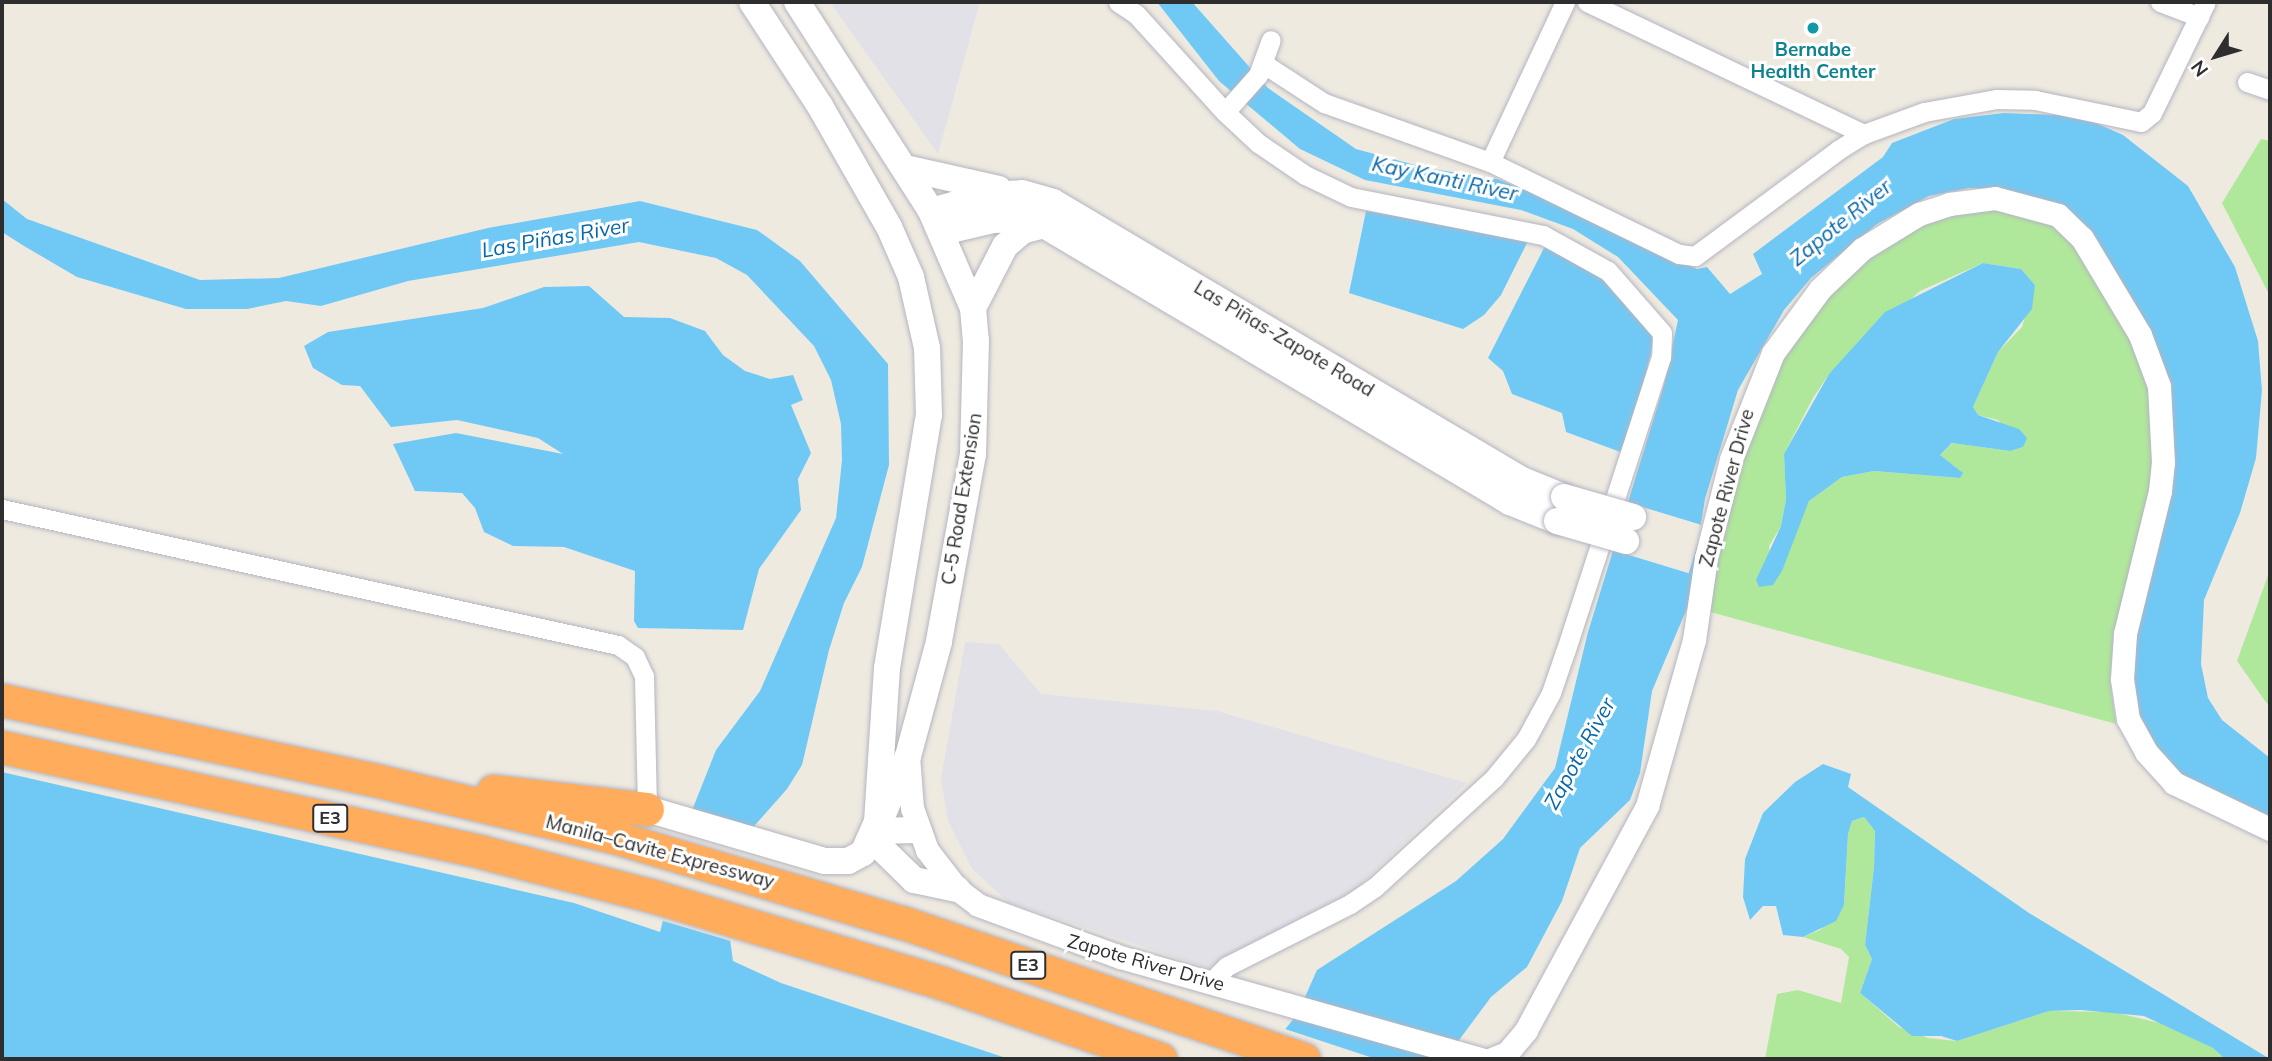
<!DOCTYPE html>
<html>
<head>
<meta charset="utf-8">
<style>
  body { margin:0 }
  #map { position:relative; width:2272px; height:1061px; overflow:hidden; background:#efeae0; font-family:Mulish,sans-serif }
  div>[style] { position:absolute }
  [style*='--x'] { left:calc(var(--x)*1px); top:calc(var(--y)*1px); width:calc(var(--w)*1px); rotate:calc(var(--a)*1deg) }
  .industrial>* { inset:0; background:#e3e1e8 }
  .green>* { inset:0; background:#b0e89b }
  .water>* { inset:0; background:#70c9f5 }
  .pier>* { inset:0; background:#efeae0; transform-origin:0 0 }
  .roads { filter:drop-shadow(0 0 2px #b4b5c1) drop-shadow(0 0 2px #b4b5c1) }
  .minor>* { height:19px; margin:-9.5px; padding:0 9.5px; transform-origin:9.5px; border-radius:9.5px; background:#fff }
  .tertiary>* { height:23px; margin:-11.5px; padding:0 11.5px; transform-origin:11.5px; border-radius:11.5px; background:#fff }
  .secondary>* { height:26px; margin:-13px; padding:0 13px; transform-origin:13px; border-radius:13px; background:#fff }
  .motorway>* { height:33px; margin:-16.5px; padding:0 16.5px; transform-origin:16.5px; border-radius:16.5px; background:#ffac5c }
  .bridges { filter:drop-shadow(0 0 2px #b4b5c1) drop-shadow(0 0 2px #b4b5c1) }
  .secondary-bridge>* { height:26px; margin:-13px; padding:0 13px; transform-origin:13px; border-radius:13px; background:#fff }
  .dots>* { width:19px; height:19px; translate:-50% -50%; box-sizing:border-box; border:4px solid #fff; border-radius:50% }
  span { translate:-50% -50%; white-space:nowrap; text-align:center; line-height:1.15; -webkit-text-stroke:6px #fff; paint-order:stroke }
  .shield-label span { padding:2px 5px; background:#fff; border:2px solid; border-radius:5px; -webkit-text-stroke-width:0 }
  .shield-label { font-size:18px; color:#2e2e2e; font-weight:700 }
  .culture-label { font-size:19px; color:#0d838f; font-weight:700 }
  .street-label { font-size:19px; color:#2e2e2e }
  .water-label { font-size:21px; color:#0767a9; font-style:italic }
  .frame { position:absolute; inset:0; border:4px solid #2e2e2e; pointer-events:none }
  .north { position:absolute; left:2181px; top:21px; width:70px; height:70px; -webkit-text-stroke:5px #fff; paint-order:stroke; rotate:233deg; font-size:19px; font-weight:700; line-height:28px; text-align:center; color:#2e2e2e }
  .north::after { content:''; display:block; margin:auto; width:24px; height:32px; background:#2e2e2e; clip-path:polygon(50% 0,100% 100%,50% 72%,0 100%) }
</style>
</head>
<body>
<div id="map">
  <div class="industrial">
    <i style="clip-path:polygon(980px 2px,938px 154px,831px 4px)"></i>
    <i style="clip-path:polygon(965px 642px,999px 644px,1041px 694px,1217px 711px,1467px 783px,1357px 888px,1208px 968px,1008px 902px,972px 869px,948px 821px,941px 779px)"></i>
  </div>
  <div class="green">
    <i style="clip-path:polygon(2261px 139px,2270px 141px,2270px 296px,2222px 203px)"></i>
    <i style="clip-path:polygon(evenodd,2001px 209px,2053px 223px,2068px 236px,2123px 323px,2150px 390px,2154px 481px,2113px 647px,2110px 679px,2116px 724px,1707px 611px,1737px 460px,1783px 356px,1831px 295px,1866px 259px,1934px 217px,1956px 210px,2001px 209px,1983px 263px,2021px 269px,2035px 285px,2022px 327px,1998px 352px,1973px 407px,1978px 415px,1998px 420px,2023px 447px,2009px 451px,1953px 443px,1940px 455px,1943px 461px,1955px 466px,1960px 478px,1874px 471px,1842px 477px,1809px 501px,1773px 585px,1769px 546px,1781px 526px,1786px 499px,1784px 454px,1813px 398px,1829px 374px,1920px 291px,1983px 263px)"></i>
    <i style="clip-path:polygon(2270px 570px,2270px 708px,2237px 661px)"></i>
    <i style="clip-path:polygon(1864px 817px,1875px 831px,1874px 867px,1865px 945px,1872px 959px,1860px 993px,1899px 1027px,1928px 1038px,1957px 1041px,2049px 1011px,2113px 1012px,2168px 1025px,2213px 1048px,2225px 1059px,1765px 1059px,1777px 994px,1798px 990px,1841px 1003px,1849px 957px,1841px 949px,1803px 937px,1820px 930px,1844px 905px,1848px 834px,1852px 821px)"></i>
  </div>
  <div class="water">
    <i style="clip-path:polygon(1157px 2px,1192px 2px,1268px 88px,1356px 149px,1426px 168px,1497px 179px,1533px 193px,1697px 269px,1707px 267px,1730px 294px,1762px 274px,1753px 254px,1883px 157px,1892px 143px,1954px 119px,2004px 113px,2080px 116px,2123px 135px,2188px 186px,2235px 267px,2258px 341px,2262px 390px,2256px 458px,2240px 513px,2204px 600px,2201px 664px,2208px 698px,2222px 720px,2270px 758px,2270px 821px,2194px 785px,2163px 760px,2135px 717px,2130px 677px,2171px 397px,2085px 228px,1993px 189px,1969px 188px,1929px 196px,1877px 224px,1811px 278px,1784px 310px,1738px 390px,1705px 499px,1688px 606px,1652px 691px,1640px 773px,1630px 800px,1580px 848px,1562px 901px,1527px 967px,1491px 997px,1445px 1059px,1260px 1059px,1297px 1015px,1317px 970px,1456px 881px,1503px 839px,1555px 768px,1588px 632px,1664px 385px,1678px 320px,1618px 257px,1573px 229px,1521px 210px,1365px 180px,1300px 149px,1219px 81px)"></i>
    <i style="clip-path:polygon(2px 199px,27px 219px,200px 280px,279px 278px,488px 228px,640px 201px,757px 230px,800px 261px,888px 364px,889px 465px,862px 567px,844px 603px,829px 650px,802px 765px,787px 789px,739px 843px,726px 910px,733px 961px,781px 983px,1009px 1059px,2px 1059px,2px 772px,574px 903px,660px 932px,689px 818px,716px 750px,760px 691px,836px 518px,842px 460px,841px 424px,831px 380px,814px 346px,747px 275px,716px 258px,639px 242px,408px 281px,321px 306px,286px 301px,247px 309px,186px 309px,77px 277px,24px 246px,2px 232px)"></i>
    <i style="clip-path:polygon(1366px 211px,1529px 239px,1501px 295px,1484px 315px,1463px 329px,1349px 293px)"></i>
    <i style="clip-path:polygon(1545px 246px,1604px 276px,1656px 333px,1626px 454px,1566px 432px,1562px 413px,1512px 394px,1503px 371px,1488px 358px)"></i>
    <i style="clip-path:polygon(1983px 263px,2021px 269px,2035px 285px,2032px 309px,1998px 352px,1973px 407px,1978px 415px,2019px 429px,2027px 438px,2023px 447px,2010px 451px,1952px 443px,1940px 455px,1963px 473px,1960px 478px,1874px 471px,1842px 477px,1809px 501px,1782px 571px,1773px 585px,1759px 587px,1756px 580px,1781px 526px,1786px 499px,1784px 454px,1829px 374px,1885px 312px)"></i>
    <i style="clip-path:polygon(589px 286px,624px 317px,670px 318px,705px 331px,723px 355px,745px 371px,770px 379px,793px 375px,803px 400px,791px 405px,811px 453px,798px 479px,801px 510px,759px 569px,743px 630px,638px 628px,634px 621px,635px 571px,564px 547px,513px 546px,484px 532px,475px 508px,462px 493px,415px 491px,393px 444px,456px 433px,563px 454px,538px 438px,457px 420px,391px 427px,360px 386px,342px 385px,313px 368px,304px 346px,328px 332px,483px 308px,544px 287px)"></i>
    <i style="clip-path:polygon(1823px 764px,1851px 774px,1848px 787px,2029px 913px,2270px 1059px,2225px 1059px,2213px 1048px,2144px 1016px,2081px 1010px,2049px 1011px,1957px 1041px,1941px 1036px,1912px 1036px,1860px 993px,1872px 959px,1865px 945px,1874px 867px,1875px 831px,1864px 817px,1852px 821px,1848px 834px,1844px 905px,1836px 921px,1803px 937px,1783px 935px,1776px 906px,1763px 906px,1750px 920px,1743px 897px,1745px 859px,1763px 813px,1795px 782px)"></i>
  </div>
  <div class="pier">
    <i style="left:1623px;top:501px;width:84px;height:50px;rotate:17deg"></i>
    <i style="clip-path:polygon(682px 831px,741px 849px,729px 910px,734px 942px,660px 920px)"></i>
    <i style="clip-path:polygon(1282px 1028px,1376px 1059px,1256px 1059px)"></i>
  </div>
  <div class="roads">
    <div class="minor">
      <i style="--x:1118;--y:2;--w:22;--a:34"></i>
      <i style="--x:1136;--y:14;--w:132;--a:47.8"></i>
      <i style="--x:1225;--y:112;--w:45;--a:43.2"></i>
      <i style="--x:1258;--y:143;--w:57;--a:34.2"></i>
      <i style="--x:1305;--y:175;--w:51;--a:25.6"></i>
      <i style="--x:1351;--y:197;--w:196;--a:11.2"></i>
      <i style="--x:1543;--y:235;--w:74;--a:29"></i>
      <i style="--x:1608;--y:271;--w:82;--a:48.9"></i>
      <i style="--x:1662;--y:333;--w:24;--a:92"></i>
      <i style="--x:1661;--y:357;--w:310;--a:108"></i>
      <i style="--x:1565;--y:652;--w:43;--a:108.9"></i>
      <i style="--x:1551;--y:693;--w:52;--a:118.5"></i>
      <i style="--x:1526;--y:739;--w:50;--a:129.4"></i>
      <i style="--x:1494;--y:778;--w:161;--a:137.5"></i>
      <i style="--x:1375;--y:887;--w:30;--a:146"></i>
      <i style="--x:1350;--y:904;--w:138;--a:153.2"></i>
      <i style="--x:1227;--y:966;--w:23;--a:135"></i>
      <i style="--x:1587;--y:2;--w:307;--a:25.5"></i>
      <i style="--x:2160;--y:2;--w:42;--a:21"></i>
      <i style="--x:1264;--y:64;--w:72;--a:33"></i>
      <i style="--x:1324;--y:103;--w:176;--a:19.6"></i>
      <i style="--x:1490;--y:162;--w:210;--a:26"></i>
      <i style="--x:1679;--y:254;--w:16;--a:7"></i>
      <i style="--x:1695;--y:256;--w:178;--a:-36.5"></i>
      <i style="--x:1838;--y:150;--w:31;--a:-32"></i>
      <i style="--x:1864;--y:134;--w:64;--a:-20.1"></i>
      <i style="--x:1924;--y:112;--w:73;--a:-10.2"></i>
      <i style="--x:1996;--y:99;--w:39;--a:1"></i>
      <i style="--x:2035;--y:100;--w:108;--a:11.7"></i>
      <i style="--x:2141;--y:122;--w:14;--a:-39"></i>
      <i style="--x:2152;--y:113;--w:123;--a:-64.1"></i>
      <i style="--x:2247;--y:82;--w:24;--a:19"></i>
      <i style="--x:1225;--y:112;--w:50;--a:-48.3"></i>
      <i style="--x:1258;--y:75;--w:37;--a:-70"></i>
      <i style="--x:1490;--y:162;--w:177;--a:-64.9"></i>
      <i style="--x:2;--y:509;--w:631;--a:12.45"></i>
      <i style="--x:618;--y:645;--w:21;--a:35"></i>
      <i style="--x:635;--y:657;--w:21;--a:65"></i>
      <i style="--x:644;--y:676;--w:133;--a:88.7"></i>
    </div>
    <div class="tertiary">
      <i style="--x:908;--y:756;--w:52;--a:85.6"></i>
      <i style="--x:912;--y:808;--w:45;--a:70.3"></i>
      <i style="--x:927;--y:850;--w:49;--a:52.4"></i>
      <i style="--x:957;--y:889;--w:26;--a:37"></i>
      <i style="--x:978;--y:905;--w:151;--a:20.1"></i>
      <i style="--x:1120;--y:957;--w:375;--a:15.8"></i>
      <i style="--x:1492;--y:1059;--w:16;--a:-22"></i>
      <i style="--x:1507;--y:1053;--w:30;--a:-50"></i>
      <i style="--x:1526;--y:1030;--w:255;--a:-61.6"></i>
      <i style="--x:1647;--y:806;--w:173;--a:-74.2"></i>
      <i style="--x:1694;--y:640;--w:83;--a:-81.7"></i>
      <i style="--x:1706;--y:558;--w:102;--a:-75.8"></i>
      <i style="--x:1731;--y:459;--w:114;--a:-68.4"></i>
      <i style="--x:1773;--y:353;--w:79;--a:-53.7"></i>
      <i style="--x:1820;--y:289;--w:58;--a:-43.6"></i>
      <i style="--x:1862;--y:249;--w:67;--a:-31.6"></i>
      <i style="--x:1919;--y:214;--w:32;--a:-18"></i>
      <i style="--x:1949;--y:204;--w:46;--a:-7.4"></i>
      <i style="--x:1995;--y:198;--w:65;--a:15.1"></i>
      <i style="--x:2058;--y:215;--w:33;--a:44"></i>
      <i style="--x:2082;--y:238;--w:113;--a:59.1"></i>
      <i style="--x:2140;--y:335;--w:54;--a:69.6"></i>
      <i style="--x:2159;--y:386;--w:76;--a:87"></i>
      <i style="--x:2163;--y:462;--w:29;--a:96"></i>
      <i style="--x:2160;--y:491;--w:147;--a:103.8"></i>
      <i style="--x:2125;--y:634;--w:45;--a:93.8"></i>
      <i style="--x:2122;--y:679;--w:40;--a:81.5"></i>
      <i style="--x:2128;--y:719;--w:38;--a:61"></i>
      <i style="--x:2146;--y:752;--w:42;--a:47.9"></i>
      <i style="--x:2174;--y:783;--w:106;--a:25.6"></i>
    </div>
    <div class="secondary">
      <i style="--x:797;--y:2;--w:248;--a:57.3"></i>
      <i style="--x:931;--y:211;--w:106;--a:66.6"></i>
      <i style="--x:973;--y:308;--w:32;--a:85"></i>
      <i style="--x:976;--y:340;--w:114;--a:91.5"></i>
      <i style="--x:973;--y:454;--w:191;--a:100.3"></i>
      <i style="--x:939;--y:642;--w:118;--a:105.2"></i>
      <i style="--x:908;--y:756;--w:63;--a:113.3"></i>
      <i style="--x:905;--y:168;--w:96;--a:12.6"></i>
      <i style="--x:931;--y:211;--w:60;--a:-15.4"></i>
      <i style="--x:989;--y:195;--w:33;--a:-3"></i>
      <i style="--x:1022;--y:193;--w:32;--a:16"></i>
      <i style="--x:1053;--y:202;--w:545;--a:30.66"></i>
      <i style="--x:1522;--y:480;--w:45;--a:22"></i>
      <i style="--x:942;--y:232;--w:52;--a:-13.2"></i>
      <i style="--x:993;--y:220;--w:27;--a:-2"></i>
      <i style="--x:1020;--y:219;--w:25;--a:14"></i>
      <i style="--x:1044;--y:225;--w:542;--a:30.73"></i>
      <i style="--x:1510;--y:502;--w:51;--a:22"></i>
      <i style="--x:973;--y:308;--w:70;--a:-62.7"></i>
      <i style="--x:1005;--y:246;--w:23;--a:-41"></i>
      <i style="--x:1022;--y:231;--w:23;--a:-15"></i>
      <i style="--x:647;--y:809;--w:185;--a:16.3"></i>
      <i style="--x:825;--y:861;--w:23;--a:0"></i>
      <i style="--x:848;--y:861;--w:17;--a:-28"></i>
      <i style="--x:863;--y:853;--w:34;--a:-66"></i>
      <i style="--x:877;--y:822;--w:154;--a:-86.3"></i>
      <i style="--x:887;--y:668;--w:256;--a:-80.6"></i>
      <i style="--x:929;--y:415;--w:67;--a:-91.7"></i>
      <i style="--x:927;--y:348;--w:73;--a:-102.7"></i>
      <i style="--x:911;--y:277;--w:55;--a:-113.7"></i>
      <i style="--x:889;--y:227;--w:139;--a:-119.7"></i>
      <i style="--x:820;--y:106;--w:124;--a:-123.2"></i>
      <i style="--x:874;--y:831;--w:44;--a:-1.3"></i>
      <i style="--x:872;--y:839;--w:59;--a:44.3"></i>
      <i style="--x:914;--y:880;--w:44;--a:11.8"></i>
    </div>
    <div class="motorway">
      <i style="--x:2;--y:700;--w:381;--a:12.1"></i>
      <i style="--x:375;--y:780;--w:250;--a:13.4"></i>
      <i style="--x:618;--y:838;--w:298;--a:16.6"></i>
      <i style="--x:904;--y:923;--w:422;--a:18.8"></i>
      <i style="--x:2;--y:747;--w:491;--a:12.3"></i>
      <i style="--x:482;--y:852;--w:180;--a:14.5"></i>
      <i style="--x:656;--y:897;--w:299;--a:16.7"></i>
      <i style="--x:942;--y:983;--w:231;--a:19.2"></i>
      <i style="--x:493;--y:791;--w:155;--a:6.7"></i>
    </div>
  </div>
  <div class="bridges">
    <div class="secondary-bridge">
      <i style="--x:1564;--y:497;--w:72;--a:16.2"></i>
      <i style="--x:1557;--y:521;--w:72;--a:16.2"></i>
    </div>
  </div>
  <div class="dots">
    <i style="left:1813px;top:28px;background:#0f9aa8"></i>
  </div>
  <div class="shield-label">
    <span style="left:330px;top:818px">E3</span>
    <span style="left:1028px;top:965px">E3</span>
  </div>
  <div class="culture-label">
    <span style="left:1813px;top:61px">Bernabe<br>Health Center</span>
  </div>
  <div class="street-label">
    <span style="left:1284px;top:339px;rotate:31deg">Las Piñas-Zapote Road</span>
    <span style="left:1727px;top:488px;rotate:-75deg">Zapote River Drive</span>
    <span style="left:962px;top:499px;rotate:-81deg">C-5 Road Extension</span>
    <span style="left:660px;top:852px;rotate:15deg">Manila–Cavite Expressway</span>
    <span style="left:1146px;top:963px;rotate:16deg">Zapote River Drive</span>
  </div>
  <div class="water-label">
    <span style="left:1445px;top:178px;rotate:12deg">Kay Kanti River</span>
    <span style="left:1840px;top:222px;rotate:-39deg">Zapote River</span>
    <span style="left:555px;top:237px;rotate:-10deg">Las Piñas River</span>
    <span style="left:1579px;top:753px;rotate:-61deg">Zapote River</span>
  </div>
  <div class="frame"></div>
  <div class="north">N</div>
</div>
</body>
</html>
